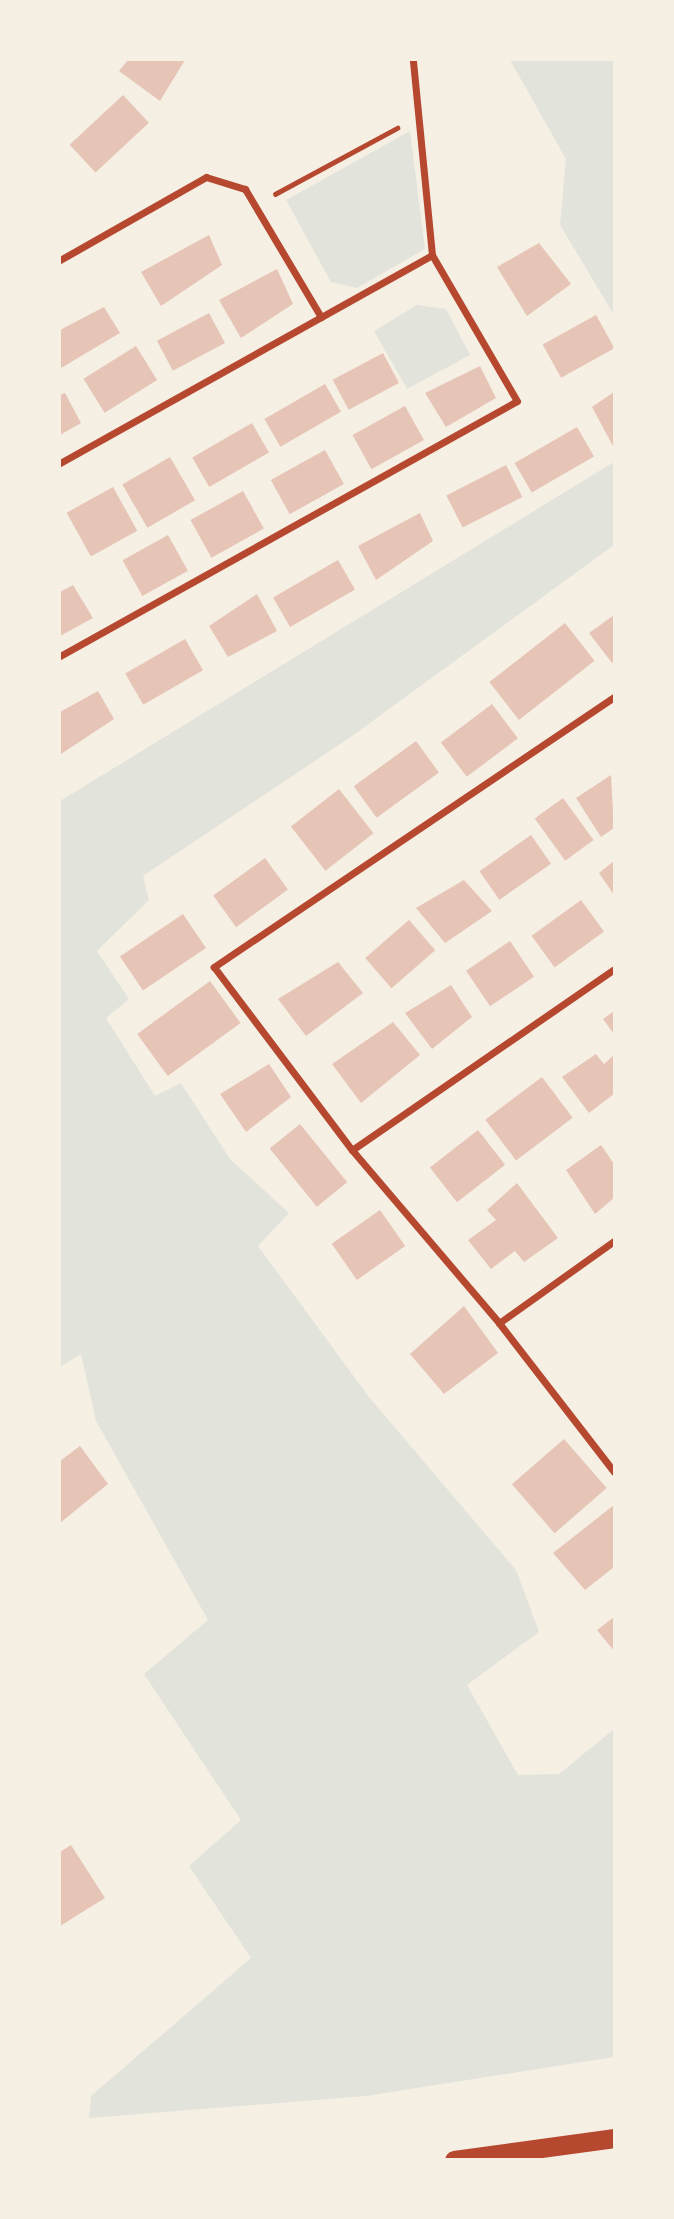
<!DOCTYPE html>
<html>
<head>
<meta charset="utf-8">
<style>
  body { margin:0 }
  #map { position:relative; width:674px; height:2219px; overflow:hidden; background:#f6efe4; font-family:Jost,sans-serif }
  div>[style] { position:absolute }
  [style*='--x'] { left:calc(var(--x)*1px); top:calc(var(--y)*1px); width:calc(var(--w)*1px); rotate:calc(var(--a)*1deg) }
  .green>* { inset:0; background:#e2e4dc }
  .building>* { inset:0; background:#e6c5b7; transform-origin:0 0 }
  .path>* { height:4.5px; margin:-2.25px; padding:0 2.25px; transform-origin:2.25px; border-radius:2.25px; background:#b5482f }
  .minor>* { height:7px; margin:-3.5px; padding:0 3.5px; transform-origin:3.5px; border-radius:3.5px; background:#b5482f }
  .trunk>* { height:19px; margin:-9.5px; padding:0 9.5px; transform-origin:9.5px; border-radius:9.5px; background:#b5482f }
  span { translate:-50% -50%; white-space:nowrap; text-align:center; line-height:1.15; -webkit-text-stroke:5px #f6efe4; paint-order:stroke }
  .frame { position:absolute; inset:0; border:61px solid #f6efe4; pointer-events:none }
</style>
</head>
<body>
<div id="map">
  <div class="green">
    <i style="clip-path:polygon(510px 60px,614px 60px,614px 315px,560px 225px,566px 159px)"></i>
    <i style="clip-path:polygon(410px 131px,425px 249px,357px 288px,331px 282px,286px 200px)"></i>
    <i style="clip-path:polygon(417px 305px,446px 309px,470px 355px,407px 389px,374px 331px)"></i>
    <i style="clip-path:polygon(614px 462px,614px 545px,352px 736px,143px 876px,149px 900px,97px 951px,129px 999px,106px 1018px,155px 1096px,181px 1083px,230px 1159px,289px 1213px,258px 1246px,369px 1397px,516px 1570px,539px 1632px,467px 1685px,518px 1775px,559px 1774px,614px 1729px,614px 2057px,366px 2096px,89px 2118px,91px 2096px,251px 1958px,189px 1866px,241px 1820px,144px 1674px,208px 1620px,96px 1421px,81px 1354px,60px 1367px,60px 801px)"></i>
  </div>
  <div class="building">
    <i style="clip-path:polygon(128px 60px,185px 60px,160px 101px,119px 71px)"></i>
    <i style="left:123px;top:95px;width:38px;height:73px;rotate:47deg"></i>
    <i style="clip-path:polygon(209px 235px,222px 265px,161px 306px,141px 272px)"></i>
    <i style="clip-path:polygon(539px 243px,571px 284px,527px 316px,497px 267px)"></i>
    <i style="clip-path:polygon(277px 269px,293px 304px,241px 338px,219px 300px)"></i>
    <i style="clip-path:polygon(104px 307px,120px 333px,61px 368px,60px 330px)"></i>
    <i style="left:209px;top:313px;width:34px;height:59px;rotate:62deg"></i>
    <i style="left:596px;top:315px;width:38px;height:61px;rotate:61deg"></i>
    <i style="left:136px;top:346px;width:40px;height:62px;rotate:58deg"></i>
    <i style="left:383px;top:353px;width:34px;height:57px;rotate:62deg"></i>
    <i style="clip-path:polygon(480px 366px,496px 398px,446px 427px,425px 393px)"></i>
    <i style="left:325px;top:384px;width:32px;height:70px;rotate:60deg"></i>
    <i style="clip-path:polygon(614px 392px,614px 448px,592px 407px)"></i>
    <i style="clip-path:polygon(65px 393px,81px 423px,60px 435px,60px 395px)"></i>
    <i style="left:405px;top:406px;width:39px;height:60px;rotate:61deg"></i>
    <i style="left:252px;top:423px;width:34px;height:69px;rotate:60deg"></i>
    <i style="left:577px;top:427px;width:34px;height:72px;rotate:60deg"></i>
    <i style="left:325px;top:450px;width:39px;height:62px;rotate:61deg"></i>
    <i style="left:170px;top:457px;width:50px;height:55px;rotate:60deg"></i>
    <i style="left:506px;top:465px;width:36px;height:67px;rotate:63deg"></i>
    <i style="left:113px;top:487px;width:50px;height:53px;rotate:61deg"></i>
    <i style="left:243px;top:491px;width:43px;height:60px;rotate:61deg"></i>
    <i style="clip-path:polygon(420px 513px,433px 541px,376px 580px,358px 546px)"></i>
    <i style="left:168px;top:535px;width:41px;height:52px;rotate:61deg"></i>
    <i style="left:338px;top:560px;width:34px;height:75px;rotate:60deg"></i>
    <i style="clip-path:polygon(73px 585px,93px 618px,60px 636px,60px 592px)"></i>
    <i style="clip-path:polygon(257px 594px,277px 631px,228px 657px,209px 626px)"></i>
    <i style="clip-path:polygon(614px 615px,614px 662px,612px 663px,589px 633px)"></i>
    <i style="left:565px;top:623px;width:48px;height:96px;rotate:52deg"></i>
    <i style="left:185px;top:639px;width:36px;height:69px;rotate:60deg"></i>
    <i style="clip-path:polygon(98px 691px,114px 719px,61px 754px,60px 712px)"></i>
    <i style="left:492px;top:704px;width:43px;height:64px;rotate:53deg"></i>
    <i style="left:416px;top:741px;width:39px;height:77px;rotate:54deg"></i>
    <i style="clip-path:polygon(611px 775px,614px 828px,601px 837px,576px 798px)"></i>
    <i style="left:339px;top:789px;width:56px;height:61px;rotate:52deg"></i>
    <i style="left:563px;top:798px;width:52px;height:35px;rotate:54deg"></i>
    <i style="left:531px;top:835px;width:35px;height:63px;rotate:55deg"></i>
    <i style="left:265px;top:858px;width:39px;height:64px;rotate:54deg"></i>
    <i style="clip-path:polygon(614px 861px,614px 895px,599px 873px)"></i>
    <i style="clip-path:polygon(464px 880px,492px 911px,445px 943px,416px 908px)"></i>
    <i style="left:581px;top:900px;width:39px;height:61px;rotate:54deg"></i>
    <i style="left:183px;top:914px;width:41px;height:76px;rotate:56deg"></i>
    <i style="left:409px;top:920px;width:40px;height:58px;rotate:49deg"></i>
    <i style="left:510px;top:941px;width:43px;height:53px;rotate:56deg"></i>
    <i style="clip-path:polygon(338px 962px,363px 993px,306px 1036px,278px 999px)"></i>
    <i style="left:210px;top:981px;width:52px;height:90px;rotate:54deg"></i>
    <i style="clip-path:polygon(451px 985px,472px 1017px,432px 1049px,405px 1013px)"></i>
    <i style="clip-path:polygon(614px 1011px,614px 1034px,603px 1019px)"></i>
    <i style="clip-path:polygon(393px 1022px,420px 1055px,361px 1103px,332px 1064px)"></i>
    <i style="clip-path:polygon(596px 1054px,604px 1064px,614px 1055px,614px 1094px,589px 1113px,562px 1077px)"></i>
    <i style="clip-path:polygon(269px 1064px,291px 1097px,246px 1132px,220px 1094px)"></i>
    <i style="left:542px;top:1077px;width:51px;height:71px;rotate:53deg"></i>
    <i style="left:300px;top:1124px;width:75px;height:39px;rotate:51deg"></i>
    <i style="left:478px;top:1130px;width:44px;height:61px;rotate:52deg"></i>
    <i style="clip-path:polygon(601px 1145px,614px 1164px,614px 1198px,595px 1214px,566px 1170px)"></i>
    <i style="clip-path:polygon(517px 1183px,558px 1238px,524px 1262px,515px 1251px,491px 1269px,468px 1240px,496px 1220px,487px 1210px)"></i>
    <i style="left:380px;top:1210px;width:44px;height:59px;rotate:55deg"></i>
    <i style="clip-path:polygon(464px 1306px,498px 1353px,444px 1394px,410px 1354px)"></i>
    <i style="left:564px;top:1439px;width:65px;height:69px;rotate:49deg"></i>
    <i style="clip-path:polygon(80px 1446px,108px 1484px,60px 1523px,60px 1461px)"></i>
    <i style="clip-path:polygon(614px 1505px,614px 1567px,585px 1590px,553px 1553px)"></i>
    <i style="clip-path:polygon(614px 1617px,614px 1651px,597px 1630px)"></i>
    <i style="clip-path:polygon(71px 1845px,105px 1898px,60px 1926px,60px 1852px)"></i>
  </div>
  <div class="path">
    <i style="--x:275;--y:194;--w:139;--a:-28.4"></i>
  </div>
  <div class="minor">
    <i style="--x:60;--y:260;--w:168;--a:-29.6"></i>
    <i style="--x:206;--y:177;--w:41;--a:17.1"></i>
    <i style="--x:245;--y:189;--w:149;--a:59.3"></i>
    <i style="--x:60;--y:463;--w:426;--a:-29.2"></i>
    <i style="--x:60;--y:656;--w:523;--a:-29.16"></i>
    <i style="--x:517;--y:401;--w:169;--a:-120.2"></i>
    <i style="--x:432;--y:255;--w:196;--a:-95.6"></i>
    <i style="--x:614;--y:697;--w:483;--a:146"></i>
    <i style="--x:214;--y:967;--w:229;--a:53"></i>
    <i style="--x:352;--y:1150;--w:227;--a:49.6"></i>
    <i style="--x:499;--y:1323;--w:188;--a:52.3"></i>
    <i style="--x:352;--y:1150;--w:318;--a:-34.6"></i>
    <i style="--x:499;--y:1323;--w:141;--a:-35.5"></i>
  </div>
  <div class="trunk">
    <i style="--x:454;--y:2160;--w:162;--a:-7.8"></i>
  </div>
  <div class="frame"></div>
</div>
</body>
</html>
